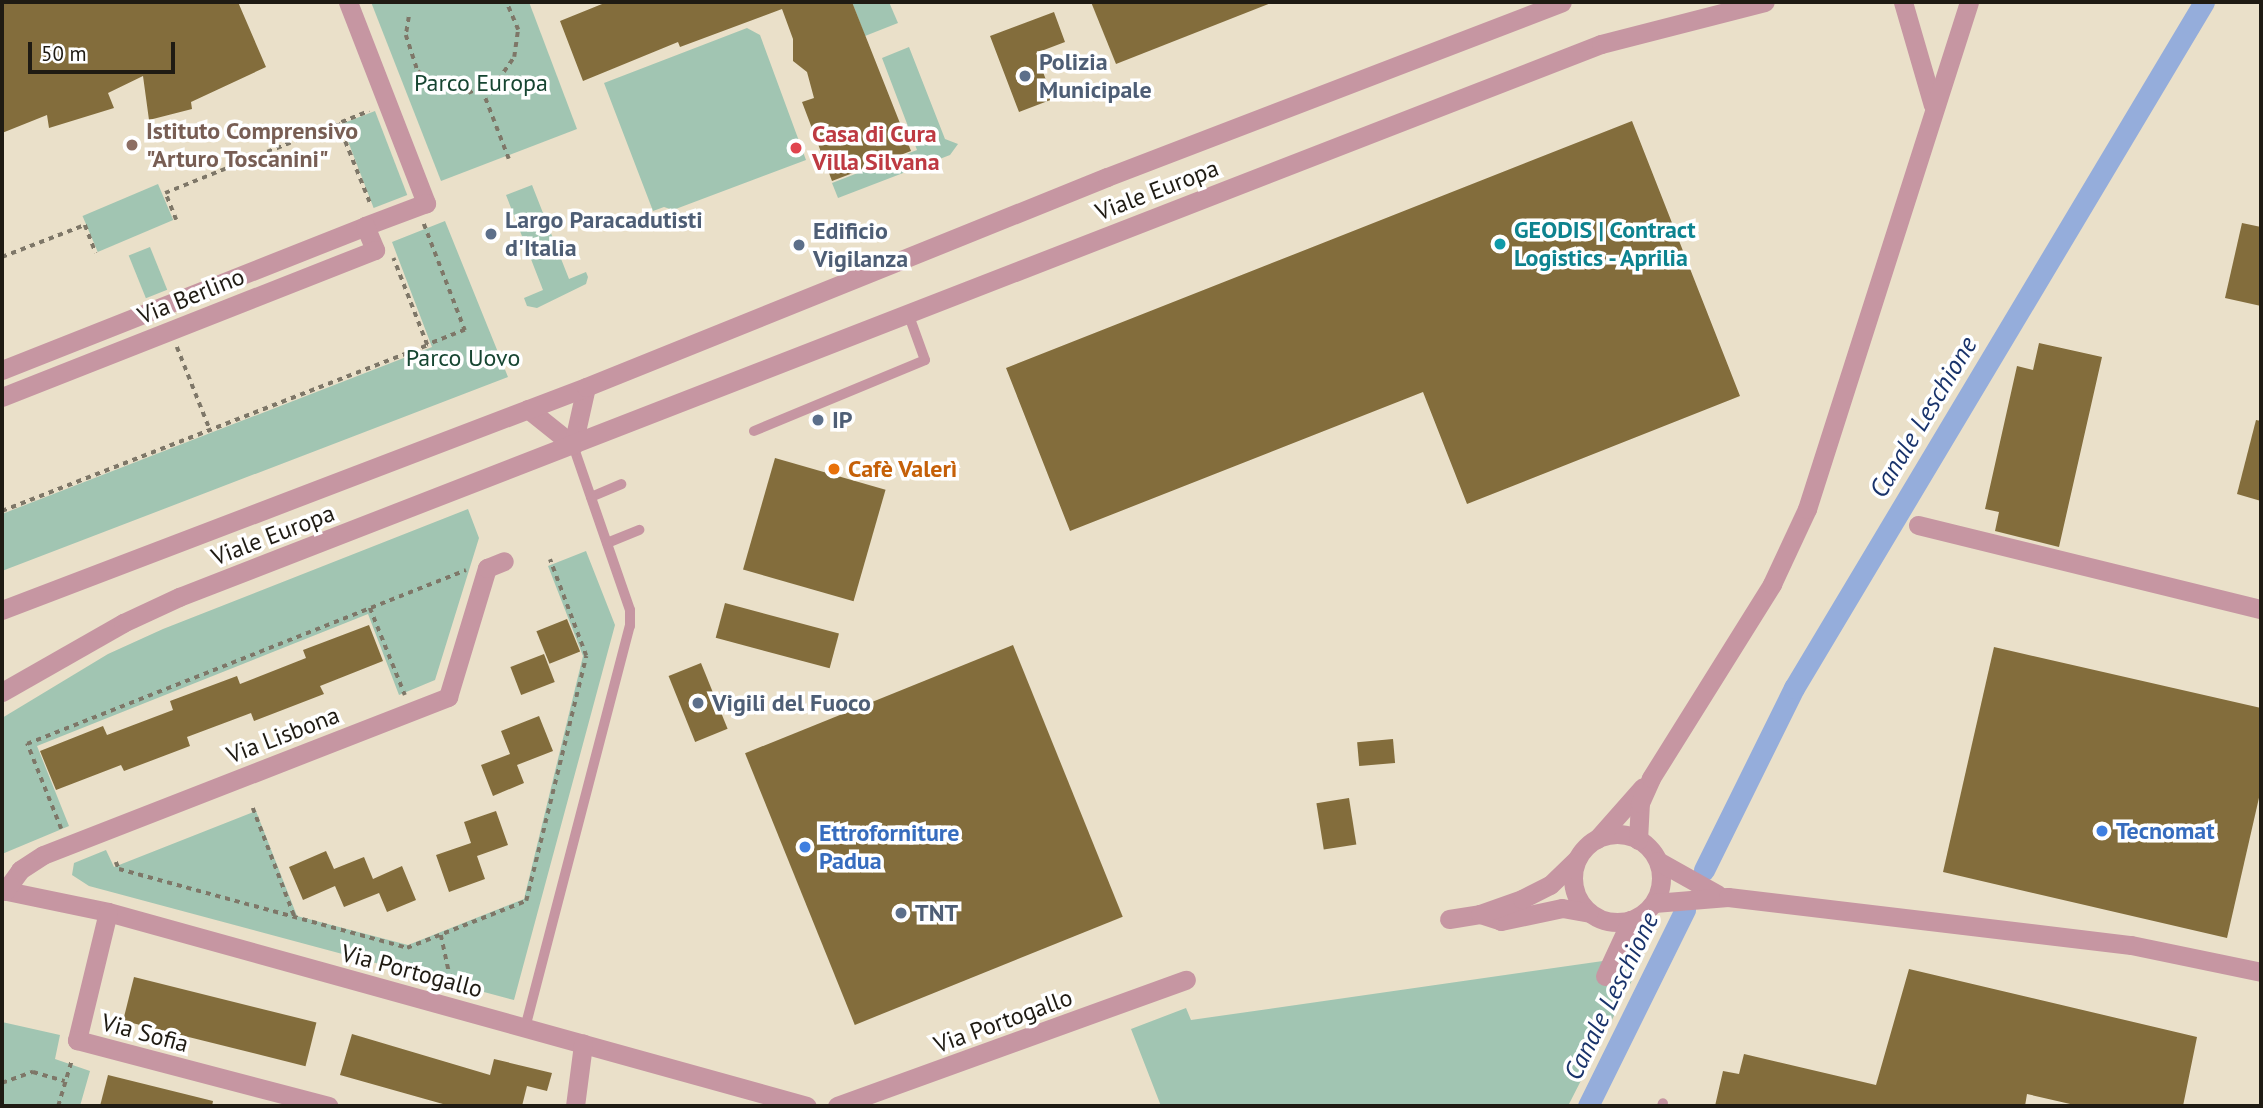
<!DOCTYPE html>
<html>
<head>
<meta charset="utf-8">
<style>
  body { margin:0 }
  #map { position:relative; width:2263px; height:1108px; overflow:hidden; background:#eae0c9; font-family:"PT Sans",sans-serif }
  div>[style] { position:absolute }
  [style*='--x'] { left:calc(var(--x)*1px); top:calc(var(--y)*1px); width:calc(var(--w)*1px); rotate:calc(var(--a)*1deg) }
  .green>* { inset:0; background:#a1c5b2; transform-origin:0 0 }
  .canal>* { height:21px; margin:-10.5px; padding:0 10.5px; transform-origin:10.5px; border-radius:10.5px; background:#95addb }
  .building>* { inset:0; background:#836d3c; transform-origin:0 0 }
  .path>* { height:3.5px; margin-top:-1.75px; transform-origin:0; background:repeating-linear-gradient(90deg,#7e7768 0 5px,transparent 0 10px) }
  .lane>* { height:10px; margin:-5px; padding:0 5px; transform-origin:5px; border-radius:5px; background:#c696a2 }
  .street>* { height:19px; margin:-9.5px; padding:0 9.5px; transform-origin:9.5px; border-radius:9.5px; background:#c696a2 }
  .street>.ring { margin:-9.5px; padding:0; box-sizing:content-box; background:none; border:19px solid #c696a2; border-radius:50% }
  .dots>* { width:19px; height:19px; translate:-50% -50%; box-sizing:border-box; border:4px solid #fff; border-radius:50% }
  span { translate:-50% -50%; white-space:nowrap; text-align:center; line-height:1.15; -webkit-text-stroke:7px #fff; paint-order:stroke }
  .service-label { font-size:24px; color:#4e5e75; font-weight:700 }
  .left { translate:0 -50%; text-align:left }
  .park-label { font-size:24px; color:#164531 }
  .education-label { font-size:24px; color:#785e54; font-weight:700 }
  .health-label { font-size:24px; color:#be3a42; font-weight:700 }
  .street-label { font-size:24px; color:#1f1b13 }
  .culture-label { font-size:24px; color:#0d838f; font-weight:700 }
  .food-label { font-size:24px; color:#c56008; font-weight:700 }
  .shop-label { font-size:24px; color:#366cbe; font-weight:700 }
  .water-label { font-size:26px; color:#19336b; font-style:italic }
  .frame { position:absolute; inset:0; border:4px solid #1f1b13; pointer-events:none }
  .scale { position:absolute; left:28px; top:42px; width:147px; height:32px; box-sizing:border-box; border:4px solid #1f1b13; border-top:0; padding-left:9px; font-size:21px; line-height:24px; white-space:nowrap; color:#1f1b13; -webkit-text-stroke:5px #fff; paint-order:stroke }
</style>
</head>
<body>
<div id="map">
  <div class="green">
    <i style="clip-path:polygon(371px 2px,529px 2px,577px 129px,441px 181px)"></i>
    <i style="clip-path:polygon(852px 2px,889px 2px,898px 23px,865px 36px)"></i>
    <i style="clip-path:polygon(747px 28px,760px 35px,806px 160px,673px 210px,664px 207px,653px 211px,604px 83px)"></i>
    <i style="clip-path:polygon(909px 47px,945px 139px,958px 144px,950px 155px,838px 198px,832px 183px,917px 150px,882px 58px)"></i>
    <i style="left:375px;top:111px;width:90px;height:36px;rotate:69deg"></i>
    <i style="left:158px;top:184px;width:39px;height:82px;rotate:67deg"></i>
    <i style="clip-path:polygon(532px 185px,569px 279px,586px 272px,588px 277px,586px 284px,537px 308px,527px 306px,524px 298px,543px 290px,506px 195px)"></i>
    <i style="clip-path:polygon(445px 221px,508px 377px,2px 571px,2px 514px,432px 347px,392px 242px)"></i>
    <i style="left:150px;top:247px;width:46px;height:23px;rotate:68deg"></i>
    <i style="clip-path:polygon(468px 509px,479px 538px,435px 680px,399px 695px,368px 614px,37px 746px,69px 826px,2px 854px,2px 718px,108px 654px,163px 629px)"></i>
    <i style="clip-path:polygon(586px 551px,615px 625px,514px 1000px,89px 886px,72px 875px,74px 863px,106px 850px,114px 867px,256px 811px,297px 916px,408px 945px,524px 899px,583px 656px,548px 566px)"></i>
    <i style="clip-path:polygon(1645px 955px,1568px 1106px,1161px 1106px,1131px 1029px,1186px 1008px,1191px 1020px)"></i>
    <i style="clip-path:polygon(2px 1022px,60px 1035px,55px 1059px,90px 1071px,80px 1106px,2px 1106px)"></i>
  </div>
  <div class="canal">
    <i style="--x:1704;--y:870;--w:203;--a:-63.7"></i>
    <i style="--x:1794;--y:688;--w:799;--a:-59.13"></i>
    <i style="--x:1588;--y:1106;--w:219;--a:-63.7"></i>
  </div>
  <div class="building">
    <i style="clip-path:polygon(2px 2px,238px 2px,266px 67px,191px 102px,192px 109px,149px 120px,143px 76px,108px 93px,114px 108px,49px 128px,47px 115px,2px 133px)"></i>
    <i style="clip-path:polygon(607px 2px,852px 2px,911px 151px,832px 181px,802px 102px,814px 98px,807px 72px,793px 61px,793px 39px,782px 9px,680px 47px,678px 42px,583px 81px,560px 21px)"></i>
    <i style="clip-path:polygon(1091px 2px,1270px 2px,1271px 3px,1116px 64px)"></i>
    <i style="clip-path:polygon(1054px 12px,1065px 42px,1036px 53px,1053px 99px,1019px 112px,990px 36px)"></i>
    <i style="clip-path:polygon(1632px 121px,1740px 396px,1467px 504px,1423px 392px,1070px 531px,1006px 368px)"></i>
    <i style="clip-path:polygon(2242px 223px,2261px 227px,2261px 306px,2225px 298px)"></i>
    <i style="clip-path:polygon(2039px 343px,2102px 357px,2059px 547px,1995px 531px,1999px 512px,1985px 509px,2017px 366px,2033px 370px)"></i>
    <i style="clip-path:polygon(2256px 420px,2261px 421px,2261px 501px,2237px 494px)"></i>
    <i style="left:775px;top:458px;width:115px;height:116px;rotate:16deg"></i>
    <i style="left:725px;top:603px;width:118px;height:36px;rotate:15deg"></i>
    <i style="left:567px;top:619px;width:35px;height:33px;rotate:68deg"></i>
    <i style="clip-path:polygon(369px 625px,383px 661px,320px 686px,324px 694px,254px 721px,251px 713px,187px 737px,190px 746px,124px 771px,121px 765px,56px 790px,40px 751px,103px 726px,107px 735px,173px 710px,170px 701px,237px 676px,240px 684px,306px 658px,303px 650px)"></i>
    <i style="left:1013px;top:645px;width:293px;height:289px;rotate:68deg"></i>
    <i style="clip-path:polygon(1994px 647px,2261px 708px,2261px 789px,2227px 938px,1943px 872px)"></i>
    <i style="left:544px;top:654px;width:30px;height:36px;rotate:69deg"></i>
    <i style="left:701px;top:663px;width:71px;height:35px;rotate:68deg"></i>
    <i style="clip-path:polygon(539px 716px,553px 751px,517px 765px,524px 783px,493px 796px,481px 765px,510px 754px,501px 731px)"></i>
    <i style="left:1393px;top:739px;width:24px;height:36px;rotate:85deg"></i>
    <i style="left:1349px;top:798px;width:47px;height:33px;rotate:81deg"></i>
    <i style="clip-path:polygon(496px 811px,508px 845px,477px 856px,485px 879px,449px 892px,436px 855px,471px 843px,464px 822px)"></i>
    <i style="clip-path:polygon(326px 851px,334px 869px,364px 857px,373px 879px,402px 866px,416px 900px,387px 912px,379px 893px,344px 907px,335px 886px,303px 900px,289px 867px)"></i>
    <i style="clip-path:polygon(1909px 969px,2197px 1037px,2183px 1106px,2079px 1106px,2027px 1094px,2025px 1106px,1715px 1106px,1723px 1071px,1739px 1074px,1744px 1054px,1876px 1085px)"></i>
    <i style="left:134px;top:977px;width:188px;height:45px;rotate:14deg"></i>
    <i style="clip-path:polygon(352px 1034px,490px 1075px,494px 1059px,552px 1073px,547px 1091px,527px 1086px,522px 1106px,450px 1106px,340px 1075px)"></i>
    <i style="clip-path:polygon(108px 1075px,213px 1101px,212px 1106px,100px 1106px)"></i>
  </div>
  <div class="path">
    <i style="--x:409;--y:17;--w:18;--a:99"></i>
    <i style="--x:406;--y:35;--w:38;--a:72"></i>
    <i style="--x:418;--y:71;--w:19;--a:43"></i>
    <i style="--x:432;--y:84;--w:37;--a:14"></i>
    <i style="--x:468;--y:93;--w:33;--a:-23"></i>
    <i style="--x:498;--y:80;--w:28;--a:-55"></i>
    <i style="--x:514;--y:57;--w:27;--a:-82"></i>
    <i style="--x:518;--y:30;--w:30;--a:-113"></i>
    <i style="--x:482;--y:89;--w:75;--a:68.9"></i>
    <i style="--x:338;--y:123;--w:88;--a:68.1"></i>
    <i style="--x:176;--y:220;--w:29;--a:-112"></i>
    <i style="--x:165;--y:193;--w:220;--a:-21.9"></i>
    <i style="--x:424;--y:224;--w:114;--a:68.9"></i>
    <i style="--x:465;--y:330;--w:41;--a:158.5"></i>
    <i style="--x:2;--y:257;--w:89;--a:-21.1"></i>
    <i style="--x:85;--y:225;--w:30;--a:69"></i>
    <i style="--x:177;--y:347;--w:89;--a:68.3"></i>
    <i style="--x:2;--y:511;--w:456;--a:-21.3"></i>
    <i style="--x:427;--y:345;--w:93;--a:-111.3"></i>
    <i style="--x:227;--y:542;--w:17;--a:69"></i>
    <i style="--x:370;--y:608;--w:94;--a:68.1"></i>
    <i style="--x:253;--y:808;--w:118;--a:69.1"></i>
    <i style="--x:61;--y:829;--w:92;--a:-111.8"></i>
    <i style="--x:27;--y:744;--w:472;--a:-21.6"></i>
    <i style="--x:116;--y:862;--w:8;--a:67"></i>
    <i style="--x:119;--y:869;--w:299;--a:15.3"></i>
    <i style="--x:407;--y:948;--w:128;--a:-21.6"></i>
    <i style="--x:526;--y:901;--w:252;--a:-76.2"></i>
    <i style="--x:586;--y:656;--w:103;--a:-110.6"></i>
    <i style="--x:441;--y:935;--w:52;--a:77.8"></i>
    <i style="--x:2;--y:1083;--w:33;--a:-20"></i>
    <i style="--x:33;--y:1072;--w:33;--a:16"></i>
    <i style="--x:58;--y:1106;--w:49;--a:-73.4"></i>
  </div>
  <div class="lane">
    <i style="--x:754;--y:431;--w:185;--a:-22.5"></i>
    <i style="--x:925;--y:360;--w:50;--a:-109.9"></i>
    <i style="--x:591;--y:497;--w:33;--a:-23"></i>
    <i style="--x:607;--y:543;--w:35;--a:-22"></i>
    <i style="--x:525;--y:1028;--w:415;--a:-75.4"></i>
    <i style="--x:630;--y:626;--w:16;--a:-90"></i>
    <i style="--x:630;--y:610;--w:175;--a:-109.1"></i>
    <i style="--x:1662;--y:1106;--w:3;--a:-72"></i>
  </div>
  <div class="street">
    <i style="--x:348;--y:2;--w:216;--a:68.8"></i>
    <i style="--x:426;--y:203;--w:65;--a:159.3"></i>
    <i style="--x:1903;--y:2;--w:107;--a:73.8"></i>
    <i style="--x:2;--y:370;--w:391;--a:-21.6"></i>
    <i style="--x:365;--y:226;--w:26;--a:67"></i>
    <i style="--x:375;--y:250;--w:401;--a:158.5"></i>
    <i style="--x:528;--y:409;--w:58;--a:38.7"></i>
    <i style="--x:573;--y:445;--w:59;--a:-77.4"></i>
    <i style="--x:1918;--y:525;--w:353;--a:13.8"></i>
    <i style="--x:2;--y:610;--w:625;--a:-20.9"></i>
    <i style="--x:586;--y:387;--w:562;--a:-21.95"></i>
    <i style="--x:1107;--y:177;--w:487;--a:-21"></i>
    <i style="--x:2;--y:692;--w:139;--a:-29.7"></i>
    <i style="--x:123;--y:623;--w:62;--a:-24.9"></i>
    <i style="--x:179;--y:597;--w:1526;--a:-21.25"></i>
    <i style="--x:1601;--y:44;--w:169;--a:-14.4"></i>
    <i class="ring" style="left:1573px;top:834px;width:69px;height:69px"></i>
    <i style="--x:1597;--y:839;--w:69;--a:-48.5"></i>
    <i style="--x:1638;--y:840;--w:37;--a:-87"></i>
    <i style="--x:1640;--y:803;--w:27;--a:-66"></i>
    <i style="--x:1651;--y:778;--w:229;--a:-58"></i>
    <i style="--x:1772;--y:584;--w:83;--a:-65"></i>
    <i style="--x:1807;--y:509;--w:532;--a:-72.28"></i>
    <i style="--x:1658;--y:861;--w:68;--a:29.2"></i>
    <i style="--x:2;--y:890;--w:108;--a:11.7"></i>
    <i style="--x:108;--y:912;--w:725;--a:15.51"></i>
    <i style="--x:5;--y:891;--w:26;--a:-54"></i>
    <i style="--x:20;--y:870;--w:27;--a:-33"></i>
    <i style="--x:43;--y:855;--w:435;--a:-21.3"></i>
    <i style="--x:448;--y:697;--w:135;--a:-73.2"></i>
    <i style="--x:487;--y:568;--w:18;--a:-22"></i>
    <i style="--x:1654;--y:903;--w:74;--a:-4.6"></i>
    <i style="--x:1728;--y:897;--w:406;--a:6.8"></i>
    <i style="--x:2131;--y:945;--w:133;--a:11.7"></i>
    <i style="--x:108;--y:912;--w:132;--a:103.6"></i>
    <i style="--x:77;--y:1040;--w:260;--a:14.7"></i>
    <i style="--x:1480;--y:914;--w:22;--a:18"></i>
    <i style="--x:1501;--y:921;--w:62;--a:-12"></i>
    <i style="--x:1562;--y:908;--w:27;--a:10"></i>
    <i style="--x:1449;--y:919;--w:31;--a:-9"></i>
    <i style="--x:1480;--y:914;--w:45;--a:-19.7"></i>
    <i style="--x:1522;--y:899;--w:31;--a:-27"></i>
    <i style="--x:1550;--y:885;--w:37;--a:-44"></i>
    <i style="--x:1605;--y:976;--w:62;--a:-65.1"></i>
    <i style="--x:575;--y:1106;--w:63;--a:-82.6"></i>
    <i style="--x:837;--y:1106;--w:371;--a:-19.9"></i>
  </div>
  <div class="dots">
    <i style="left:1025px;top:76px;background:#5c6f8a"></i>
    <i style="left:132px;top:145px;background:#8d6e63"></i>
    <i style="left:796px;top:148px;background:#e0444e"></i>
    <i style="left:491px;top:234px;background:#5c6f8a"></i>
    <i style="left:1500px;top:244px;background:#0f9aa8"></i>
    <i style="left:799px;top:245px;background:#5c6f8a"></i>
    <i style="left:818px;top:420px;background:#5c6f8a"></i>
    <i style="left:834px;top:469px;background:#e8710a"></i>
    <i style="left:698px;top:703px;background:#5c6f8a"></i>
    <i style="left:2102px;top:831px;background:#3f7fe0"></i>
    <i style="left:805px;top:847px;background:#3f7fe0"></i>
    <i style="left:901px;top:913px;background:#5c6f8a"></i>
  </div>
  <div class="service-label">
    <span class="left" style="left:1039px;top:76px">Polizia<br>Municipale</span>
    <span class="left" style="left:505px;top:234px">Largo Paracadutisti<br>d'Italia</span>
    <span class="left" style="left:813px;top:245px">Edificio<br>Vigilanza</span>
    <span class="left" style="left:832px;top:420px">IP</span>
    <span class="left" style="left:712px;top:703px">Vigili del Fuoco</span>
    <span class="left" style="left:915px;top:913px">TNT</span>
  </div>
  <div class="park-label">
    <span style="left:481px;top:83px">Parco Europa</span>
    <span style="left:463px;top:358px">Parco Uovo</span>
  </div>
  <div class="education-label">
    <span class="left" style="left:146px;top:145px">Istituto Comprensivo<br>"Arturo Toscanini"</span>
  </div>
  <div class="health-label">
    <span class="left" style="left:812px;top:148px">Casa di Cura<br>Villa Silvana</span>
  </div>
  <div class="street-label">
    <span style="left:1157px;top:190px;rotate:-21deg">Viale Europa</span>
    <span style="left:191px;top:296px;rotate:-22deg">Via Berlino</span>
    <span style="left:273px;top:535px;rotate:-21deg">Viale Europa</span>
    <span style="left:283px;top:735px;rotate:-21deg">Via Lisbona</span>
    <span style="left:412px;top:971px;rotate:15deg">Via Portogallo</span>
    <span style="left:1003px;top:1021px;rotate:-20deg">Via Portogallo</span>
    <span style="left:145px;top:1033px;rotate:15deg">Via Sofia</span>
  </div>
  <div class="culture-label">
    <span class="left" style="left:1514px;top:244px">GEODIS | Contract<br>Logistics - Aprilia</span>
  </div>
  <div class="food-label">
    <span class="left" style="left:848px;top:469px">Cafè Valerì</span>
  </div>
  <div class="shop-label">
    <span class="left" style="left:2116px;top:831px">Tecnomat</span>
    <span class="left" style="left:819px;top:847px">Ettroforniture<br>Padua</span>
  </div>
  <div class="water-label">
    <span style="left:1923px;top:417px;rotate:-59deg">Canale Leschione</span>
    <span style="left:1611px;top:996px;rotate:-64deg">Canale Leschione</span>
  </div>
  <div class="frame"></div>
  <div class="scale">50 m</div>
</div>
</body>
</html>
